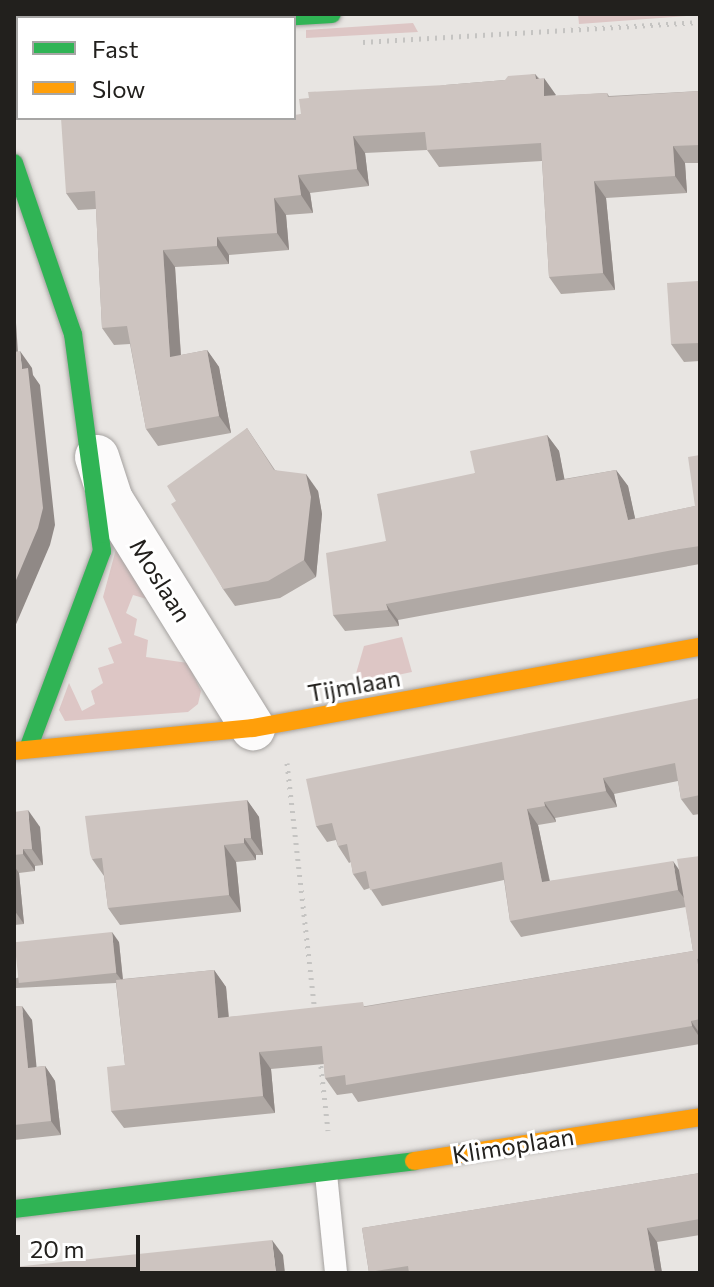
<!DOCTYPE html>
<html>
<head>
<meta charset="utf-8">
<style>
  body { margin:0 }
  #map { position:relative; width:714px; height:1287px; overflow:hidden; background:#e8e5e2; font-family:Commissioner,sans-serif }
  div>[style] { position:absolute }
  [style*='--x'] { left:calc(var(--x)*1px); top:calc(var(--y)*1px); width:calc(var(--w)*1px); rotate:calc(var(--a)*1deg) }
  .green>* { inset:0; background:#ddc6c5 }
  .path>* { height:5px; margin-top:-2.5px; transform-origin:0; background:repeating-linear-gradient(90deg,#c5c4c2 0 2px,transparent 0 8px) }
  .roads { filter:drop-shadow(0 0 2px #a5a2a0) drop-shadow(0 0 2px #a5a2a0) }
  .lane>* { height:22px; margin:-11px; padding:0 11px; transform-origin:11px; border-radius:11px; background:#fcfbfb }
  .street>* { height:44px; margin:-22px; padding:0 22px; transform-origin:22px; border-radius:22px; background:#fcfbfb }
  .fast>* { height:18px; margin:-9px; padding:0 9px; transform-origin:9px; border-radius:9px; background:#30b455 }
  .slow>* { height:18px; margin:-9px; padding:0 9px; transform-origin:9px; border-radius:9px; background:#ff9f0a }
  .wall>* { inset:0; background:#b0a9a5 }
  .shaded-wall>* { inset:0; background:#908986 }
  .building>* { inset:0; background:#cdc4c0; transform-origin:0 0 }
  span { translate:-50% -50%; white-space:nowrap; text-align:center; line-height:1.15; -webkit-text-stroke:6px #fff; paint-order:stroke }
  .street-label { font-size:24px; color:#22201d }
  .frame { position:absolute; inset:0; border:16px solid #22201d; pointer-events:none }
  .legend { position:absolute; left:16px; top:16px; width:280px; height:104px; box-sizing:border-box; background:#fff; border:2px solid #a7a6a5; margin:0; padding:10px 14px; list-style:none; font-size:24px; color:#22201d }
  .legend li { display:flex; align-items:center; gap:16px; height:40px }
  .legend b { width:40px; border:2px solid #a7a6a5 }
  .scale { position:absolute; left:16px; top:1235px; width:124px; height:36px; box-sizing:border-box; border:4px solid #22201d; border-top:0; padding-left:10px; font-size:24px; line-height:28px; white-space:nowrap; color:#22201d; -webkit-text-stroke:6px #fff; paint-order:stroke }
</style>
</head>
<body>
<div id="map">
  <div class="green">
    <i style="clip-path:polygon(578px 14px,700px 14px,700px 15px,579px 24px)"></i>
    <i style="clip-path:polygon(413px 23px,418px 32px,306px 38px,306px 30px)"></i>
    <i style="clip-path:polygon(116px 549px,157px 602px,133px 595px,126px 613px,137px 619px,134px 635px,148px 640px,146px 657px,188px 663px,201px 691px,198px 704px,188px 712px,65px 721px,59px 710px,69px 683px,82px 711px,95px 704px,91px 691px,103px 683px,98px 668px,114px 663px,108px 648px,122px 643px,103px 597px)"></i>
    <i style="clip-path:polygon(402px 637px,412px 672px,353px 684px,364px 646px)"></i>
  </div>
  <div class="path">
    <i style="--x:363;--y:42;--w:338;--a:-3.4"></i>
    <i style="--x:287;--y:763;--w:251;--a:83.6"></i>
    <i style="--x:320;--y:1058;--w:73;--a:83.7"></i>
  </div>
  <div class="roads">
    <div class="lane">
      <i style="--x:326;--y:1174;--w:100;--a:84.2"></i>
    </div>
    <div class="street">
      <i style="--x:97;--y:457;--w:45;--a:72"></i>
      <i style="--x:111;--y:500;--w:269;--a:58.1"></i>
    </div>
    <div class="fast">
      <i style="--x:265;--y:18;--w:67;--a:-3.4"></i>
      <i style="--x:14;--y:163;--w:181;--a:71"></i>
      <i style="--x:73;--y:334;--w:219;--a:82.4"></i>
      <i style="--x:102;--y:551;--w:211;--a:110.5"></i>
      <i style="--x:14;--y:1209;--w:403;--a:-6.8"></i>
    </div>
    <div class="slow">
      <i style="--x:14;--y:33;--w:4;--a:0"></i>
      <i style="--x:14;--y:751;--w:240;--a:-5.5"></i>
      <i style="--x:253;--y:728;--w:454;--a:-10.3"></i>
      <i style="--x:414;--y:1161;--w:289;--a:-8.7"></i>
    </div>
  </div>
  <div class="wall">
    <i style="clip-path:polygon(535px 74px,556px 96px,607px 93px,609px 96px,700px 91px,700px 163px,685px 163px,687px 193px,606px 198px,615px 290px,561px 294px,549px 277px,542px 161px,439px 167px,427px 150px,365px 153px,369px 186px,310px 193px,313px 213px,286px 215px,289px 250px,229px 255px,229px 264px,175px 267px,181px 355px,207px 350px,219px 367px,231px 433px,158px 446px,146px 429px,130px 344px,114px 345px,102px 328px,96px 209px,78px 210px,66px 193px,294px 118px,301px 114px,445px 85px,505px 80px)"></i>
    <i style="clip-path:polygon(700px 283px,700px 361px,684px 362px,671px 344px)"></i>
    <i style="clip-path:polygon(247px 428px,275px 470px,318px 491px,322px 514px,316px 577px,280px 598px,235px 606px,223px 589px,176px 501px)"></i>
    <i style="clip-path:polygon(547px 435px,559px 451px,564px 479px,616px 470px,628px 486px,635px 519px,695px 506px,700px 455px,700px 564px,398px 620px,399px 626px,345px 631px,333px 615px,386px 541px,475px 473px)"></i>
    <i style="clip-path:polygon(700px 698px,700px 814px,693px 815px,681px 799px,678px 781px,614px 794px,617px 807px,555px 818px,556px 822px,538px 825px,550px 881px,679px 870px,700px 856px,700px 1044px,358px 1102px,352px 1093px,337px 1095px,325px 1078px,324px 1064px,271px 1069px,275px 1113px,124px 1128px,111px 1111px,125px 1065px,116px 983px,16px 988px,14px 985px,14px 979px,119px 942px,123px 979px,214px 970px,226px 987px,229px 1017px,366px 1006px,693px 951px,686px 907px,521px 937px,510px 921px,504px 880px,382px 906px,370px 888px,364px 890px,353px 874px,351px 862px,349px 863px,338px 846px,336px 840px,327px 842px,316px 826px)"></i>
    <i style="clip-path:polygon(247px 800px,259px 817px,263px 855px,256px 855px,256px 860px,236px 862px,241px 912px,120px 925px,108px 908px,104px 876px,92px 859px)"></i>
    <i style="clip-path:polygon(14px 812px,40px 827px,43px 865px,35px 866px,35px 871px,19px 873px,24px 924px,14px 925px)"></i>
    <i style="clip-path:polygon(14px 1006px,32px 1020px,36px 1067px,45px 1066px,55px 1081px,61px 1135px,14px 1140px)"></i>
    <i style="clip-path:polygon(700px 1173px,700px 1235px,657px 1242px,662px 1273px,369px 1273px,362px 1228px)"></i>
  </div>
  <div class="shaded-wall">
    <i style="clip-path:polygon(535px 74px,544px 87px,544px 78px,556px 95px,544px 96px,536px 79px)"></i>
    <i style="clip-path:polygon(353px 136px,365px 153px,369px 186px,357px 169px)"></i>
    <i style="clip-path:polygon(673px 146px,685px 163px,687px 193px,675px 176px)"></i>
    <i style="clip-path:polygon(298px 175px,310px 193px,313px 213px,301px 195px)"></i>
    <i style="clip-path:polygon(594px 181px,606px 198px,615px 290px,603px 273px)"></i>
    <i style="clip-path:polygon(274px 198px,286px 215px,289px 250px,277px 233px)"></i>
    <i style="clip-path:polygon(217px 237px,229px 255px,229px 264px,217px 246px)"></i>
    <i style="clip-path:polygon(163px 250px,175px 267px,182px 374px,170px 357px)"></i>
    <i style="clip-path:polygon(14px 307px,15px 308px,19px 369px,14px 362px)"></i>
    <i style="clip-path:polygon(207px 350px,219px 367px,231px 433px,219px 416px)"></i>
    <i style="clip-path:polygon(20px 351px,32px 368px,33px 375px,40px 385px,55px 525px,50px 545px,14px 629px,14px 585px,22px 369px)"></i>
    <i style="clip-path:polygon(547px 435px,559px 451px,568px 497px,556px 481px)"></i>
    <i style="clip-path:polygon(616px 470px,628px 486px,639px 536px,628px 520px)"></i>
    <i style="clip-path:polygon(306px 474px,318px 491px,322px 514px,316px 577px,304px 560px)"></i>
    <i style="clip-path:polygon(386px 604px,398px 620px,399px 626px,388px 610px)"></i>
    <i style="clip-path:polygon(603px 778px,614px 794px,617px 807px,606px 791px)"></i>
    <i style="clip-path:polygon(247px 800px,259px 817px,263px 855px,251px 838px)"></i>
    <i style="clip-path:polygon(544px 802px,555px 818px,556px 822px,545px 806px)"></i>
    <i style="clip-path:polygon(527px 809px,538px 825px,553px 898px,542px 882px)"></i>
    <i style="clip-path:polygon(28px 810px,40px 827px,43px 865px,32px 849px)"></i>
    <i style="clip-path:polygon(244px 838px,256px 855px,256px 860px,244px 843px)"></i>
    <i style="clip-path:polygon(224px 845px,236px 862px,241px 912px,229px 895px)"></i>
    <i style="clip-path:polygon(23px 849px,35px 866px,35px 871px,23px 854px)"></i>
    <i style="clip-path:polygon(673px 861px,684px 877px,690px 906px,678px 890px)"></i>
    <i style="clip-path:polygon(14px 866px,19px 873px,24px 924px,14px 910px)"></i>
    <i style="clip-path:polygon(112px 932px,119px 942px,123px 982px,116px 973px)"></i>
    <i style="clip-path:polygon(214px 970px,226px 987px,230px 1035px,218px 1018px)"></i>
    <i style="clip-path:polygon(22px 1006px,32px 1020px,38px 1082px,28px 1068px)"></i>
    <i style="clip-path:polygon(691px 1021px,700px 1034px,700px 1038px,692px 1026px)"></i>
    <i style="clip-path:polygon(259px 1052px,271px 1069px,275px 1113px,263px 1096px)"></i>
    <i style="clip-path:polygon(45px 1066px,55px 1081px,61px 1135px,51px 1121px)"></i>
    <i style="clip-path:polygon(647px 1228px,657px 1242px,662px 1273px,655px 1273px)"></i>
    <i style="clip-path:polygon(272px 1240px,283px 1255px,285px 1273px,276px 1273px)"></i>
  </div>
  <div class="building">
    <i style="clip-path:polygon(535px 74px,536px 79px,544px 78px,544px 96px,607px 93px,608px 97px,700px 91px,700px 145px,673px 146px,675px 176px,594px 181px,603px 273px,549px 277px,541px 143px,427px 150px,425px 132px,353px 136px,357px 169px,298px 175px,301px 195px,274px 198px,277px 233px,217px 237px,217px 246px,163px 250px,170px 357px,207px 350px,219px 416px,146px 429px,127px 326px,102px 328px,95px 191px,66px 193px,61px 118px,294px 118px,294px 115px,301px 114px,299px 99px,309px 98px,308px 92px,445px 85px,505px 80px,508px 76px)"></i>
    <i style="clip-path:polygon(698px 281px,700px 307px,700px 343px,671px 344px,667px 283px)"></i>
    <i style="clip-path:polygon(20px 351px,22px 369px,28px 368px,43px 508px,38px 528px,14px 585px,14px 352px)"></i>
    <i style="clip-path:polygon(247px 428px,274px 470px,306px 474px,311px 497px,304px 560px,268px 581px,223px 589px,171px 504px,176px 501px,167px 486px)"></i>
    <i style="clip-path:polygon(547px 435px,556px 481px,616px 470px,628px 520px,695px 506px,688px 457px,700px 455px,700px 546px,673px 550px,386px 604px,388px 610px,333px 615px,326px 553px,386px 541px,377px 494px,475px 473px,470px 451px)"></i>
    <i style="clip-path:polygon(700px 698px,700px 795px,681px 799px,675px 763px,603px 778px,606px 791px,544px 802px,545px 806px,527px 809px,542px 882px,673px 861px,678px 890px,510px 921px,502px 862px,370px 890px,366px 871px,353px 874px,347px 844px,338px 846px,332px 823px,316px 826px,306px 779px)"></i>
    <i style="clip-path:polygon(247px 800px,251px 838px,244px 838px,244px 843px,224px 845px,229px 895px,108px 908px,102px 858px,92px 859px,90px 854px,85px 816px)"></i>
    <i style="clip-path:polygon(28px 810px,32px 849px,23px 849px,23px 854px,14px 855px,14px 812px)"></i>
    <i style="clip-path:polygon(700px 856px,700px 958px,697px 959px,700px 976px,700px 1019px,691px 1021px,692px 1026px,346px 1085px,345px 1075px,325px 1078px,322px 1046px,259px 1052px,263px 1096px,111px 1111px,107px 1067px,125px 1065px,116px 980px,214px 970px,218px 1018px,363px 1002px,364px 1007px,693px 951px,677px 859px)"></i>
    <i style="left:112px;top:932px;width:41px;height:98px;rotate:84deg"></i>
    <i style="clip-path:polygon(14px 1006px,22px 1006px,28px 1068px,45px 1066px,51px 1121px,14px 1125px)"></i>
    <i style="clip-path:polygon(700px 1173px,700px 1219px,647px 1228px,655px 1273px,409px 1273px,408px 1266px,369px 1272px,362px 1228px)"></i>
    <i style="clip-path:polygon(272px 1240px,276px 1273px,14px 1273px,14px 1267px)"></i>
  </div>
  <div class="street-label">
    <span style="left:161px;top:580px;rotate:58deg">Moslaan</span>
    <span style="left:354px;top:685px;rotate:-10deg">Tijmlaan</span>
    <span style="left:513px;top:1145px;rotate:-9deg">Klimoplaan</span>
  </div>
  <div class="frame"></div>
  <ul class="legend">
  <li><b style="height:10px;background:#30b455"></b>Fast</li>
  <li><b style="height:10px;background:#ff9f0a"></b>Slow</li>
  </ul>
  <div class="scale">20 m</div>
</div>
</body>
</html>
